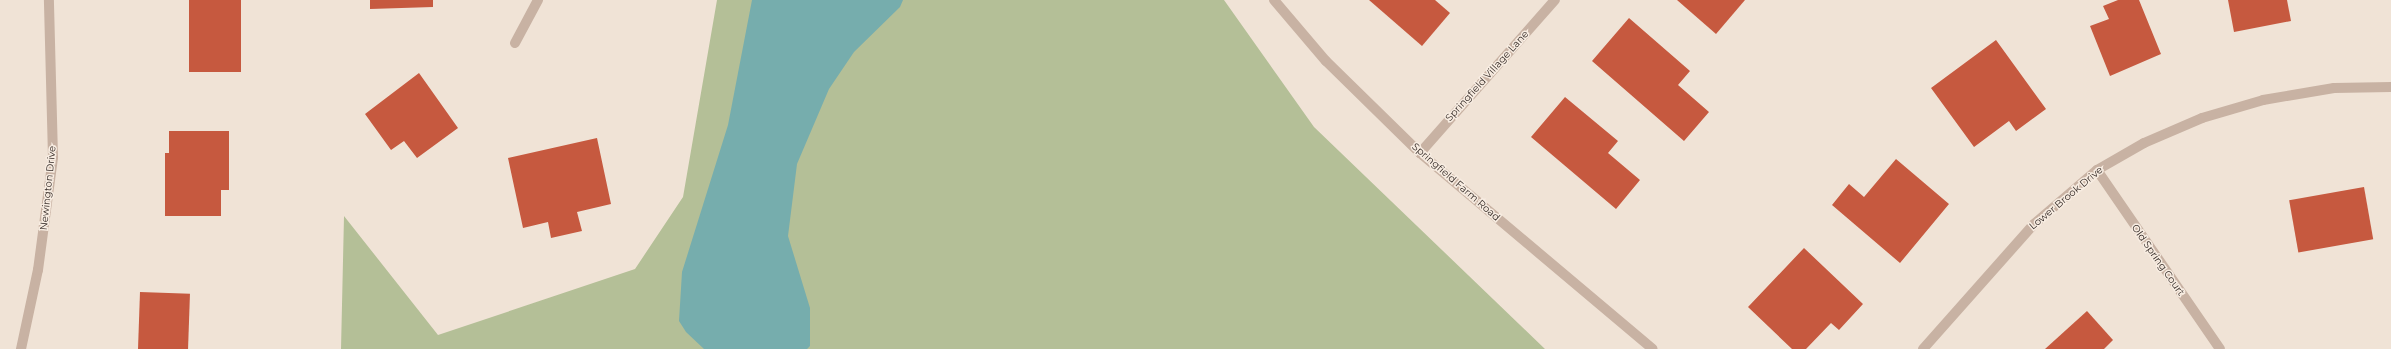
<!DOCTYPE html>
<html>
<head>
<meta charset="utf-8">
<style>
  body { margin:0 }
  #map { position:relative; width:2391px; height:349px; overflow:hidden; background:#f0e3d6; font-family:Montserrat,sans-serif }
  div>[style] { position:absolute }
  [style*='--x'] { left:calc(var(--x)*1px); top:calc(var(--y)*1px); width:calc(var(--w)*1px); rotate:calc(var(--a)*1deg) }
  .green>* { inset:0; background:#b4bf97 }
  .water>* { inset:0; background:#76adad }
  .building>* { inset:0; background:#c6593f; transform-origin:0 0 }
  .minor>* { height:10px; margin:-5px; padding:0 5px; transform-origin:5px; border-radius:5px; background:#c8b2a3 }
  span { translate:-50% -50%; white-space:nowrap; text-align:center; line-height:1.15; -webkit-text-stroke:3px #f8ede2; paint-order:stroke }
  .street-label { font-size:10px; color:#332925 }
</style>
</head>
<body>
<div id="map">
  <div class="green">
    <i style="clip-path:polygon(717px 0,1224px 0,1314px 127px,1545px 349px,341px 349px,344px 216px,438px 335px,635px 269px,683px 197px)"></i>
  </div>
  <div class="water">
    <i style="clip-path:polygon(752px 0,903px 0,900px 7px,854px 52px,829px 89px,797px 164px,788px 236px,810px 308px,810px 346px,807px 349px,704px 349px,686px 332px,679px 321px,682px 272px,728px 125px)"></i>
  </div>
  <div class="building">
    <i style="left:189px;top:0;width:52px;height:72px"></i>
    <i style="clip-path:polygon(370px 0,433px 0,433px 7px,370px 9px)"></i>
    <i style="clip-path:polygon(1369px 0,1435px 0,1450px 13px,1422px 46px)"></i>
    <i style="clip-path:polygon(1677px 0,1745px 0,1716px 34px)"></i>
    <i style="clip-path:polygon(2118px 0,2139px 0,2161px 54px,2110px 76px,2090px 26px,2109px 19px,2103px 6px)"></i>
    <i style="clip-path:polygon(2228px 0,2287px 0,2291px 21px,2234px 32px)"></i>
    <i style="clip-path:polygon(1629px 18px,1690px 71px,1678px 85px,1709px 112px,1684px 141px,1592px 61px)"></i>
    <i style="clip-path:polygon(1996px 40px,2046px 109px,2016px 131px,2009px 121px,1974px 147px,1931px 88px)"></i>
    <i style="clip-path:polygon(419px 73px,458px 128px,417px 158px,404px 141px,391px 150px,365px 114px)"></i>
    <i style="clip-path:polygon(1565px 97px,1618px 141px,1608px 153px,1640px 180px,1616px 209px,1531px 137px)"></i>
    <i style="clip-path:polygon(169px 131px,229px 131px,229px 190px,221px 190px,221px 216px,165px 216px,165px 153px,169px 153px)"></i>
    <i style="clip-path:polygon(597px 138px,611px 204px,577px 212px,582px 231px,551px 238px,548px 222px,523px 228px,508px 158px)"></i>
    <i style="clip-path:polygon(1896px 159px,1949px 204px,1900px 263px,1832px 205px,1849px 184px,1864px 197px)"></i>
    <i style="left:2364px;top:187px;width:53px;height:76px;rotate:80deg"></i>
    <i style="clip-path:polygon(1804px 248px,1863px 304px,1839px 330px,1831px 323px,1806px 349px,1792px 349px,1748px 307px)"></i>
    <i style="left:140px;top:292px;width:50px;height:57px;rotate:2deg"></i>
    <i style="clip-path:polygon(2087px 311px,2113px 340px,2104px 349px,2045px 349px)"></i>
  </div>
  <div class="minor">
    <i style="--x:1274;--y:0;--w:80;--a:49.6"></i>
    <i style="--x:1326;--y:61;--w:132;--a:44.4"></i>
    <i style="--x:1420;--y:153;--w:304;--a:40.1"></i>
    <i style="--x:515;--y:43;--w:49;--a:-61.9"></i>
    <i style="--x:1420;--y:153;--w:204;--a:-48.6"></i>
    <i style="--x:2097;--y:170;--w:217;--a:55.5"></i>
    <i style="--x:21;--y:349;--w:81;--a:-77.9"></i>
    <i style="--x:38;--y:270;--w:114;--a:-82.4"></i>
    <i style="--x:53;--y:157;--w:157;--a:-91.5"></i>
    <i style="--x:1923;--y:349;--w:167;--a:-48.4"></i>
    <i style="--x:2034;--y:224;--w:83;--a:-40.6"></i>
    <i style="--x:2097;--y:170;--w:54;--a:-29.9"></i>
    <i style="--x:2144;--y:143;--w:63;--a:-23.3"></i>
    <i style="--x:2202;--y:118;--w:64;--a:-16.4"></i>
    <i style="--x:2263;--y:100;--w:72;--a:-9.6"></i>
    <i style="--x:2334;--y:88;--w:57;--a:-1"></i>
  </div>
  <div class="street-label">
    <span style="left:1487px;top:76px;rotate:-48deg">Springfield Village Lane</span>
    <span style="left:1456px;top:182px;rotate:41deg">Springfield Farm Road</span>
    <span style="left:48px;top:188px;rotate:-84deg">Newington Drive</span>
    <span style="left:2066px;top:198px;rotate:-40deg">Lower Brook Drive</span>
    <span style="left:2158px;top:260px;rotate:55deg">Old Spring Court</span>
  </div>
</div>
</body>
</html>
